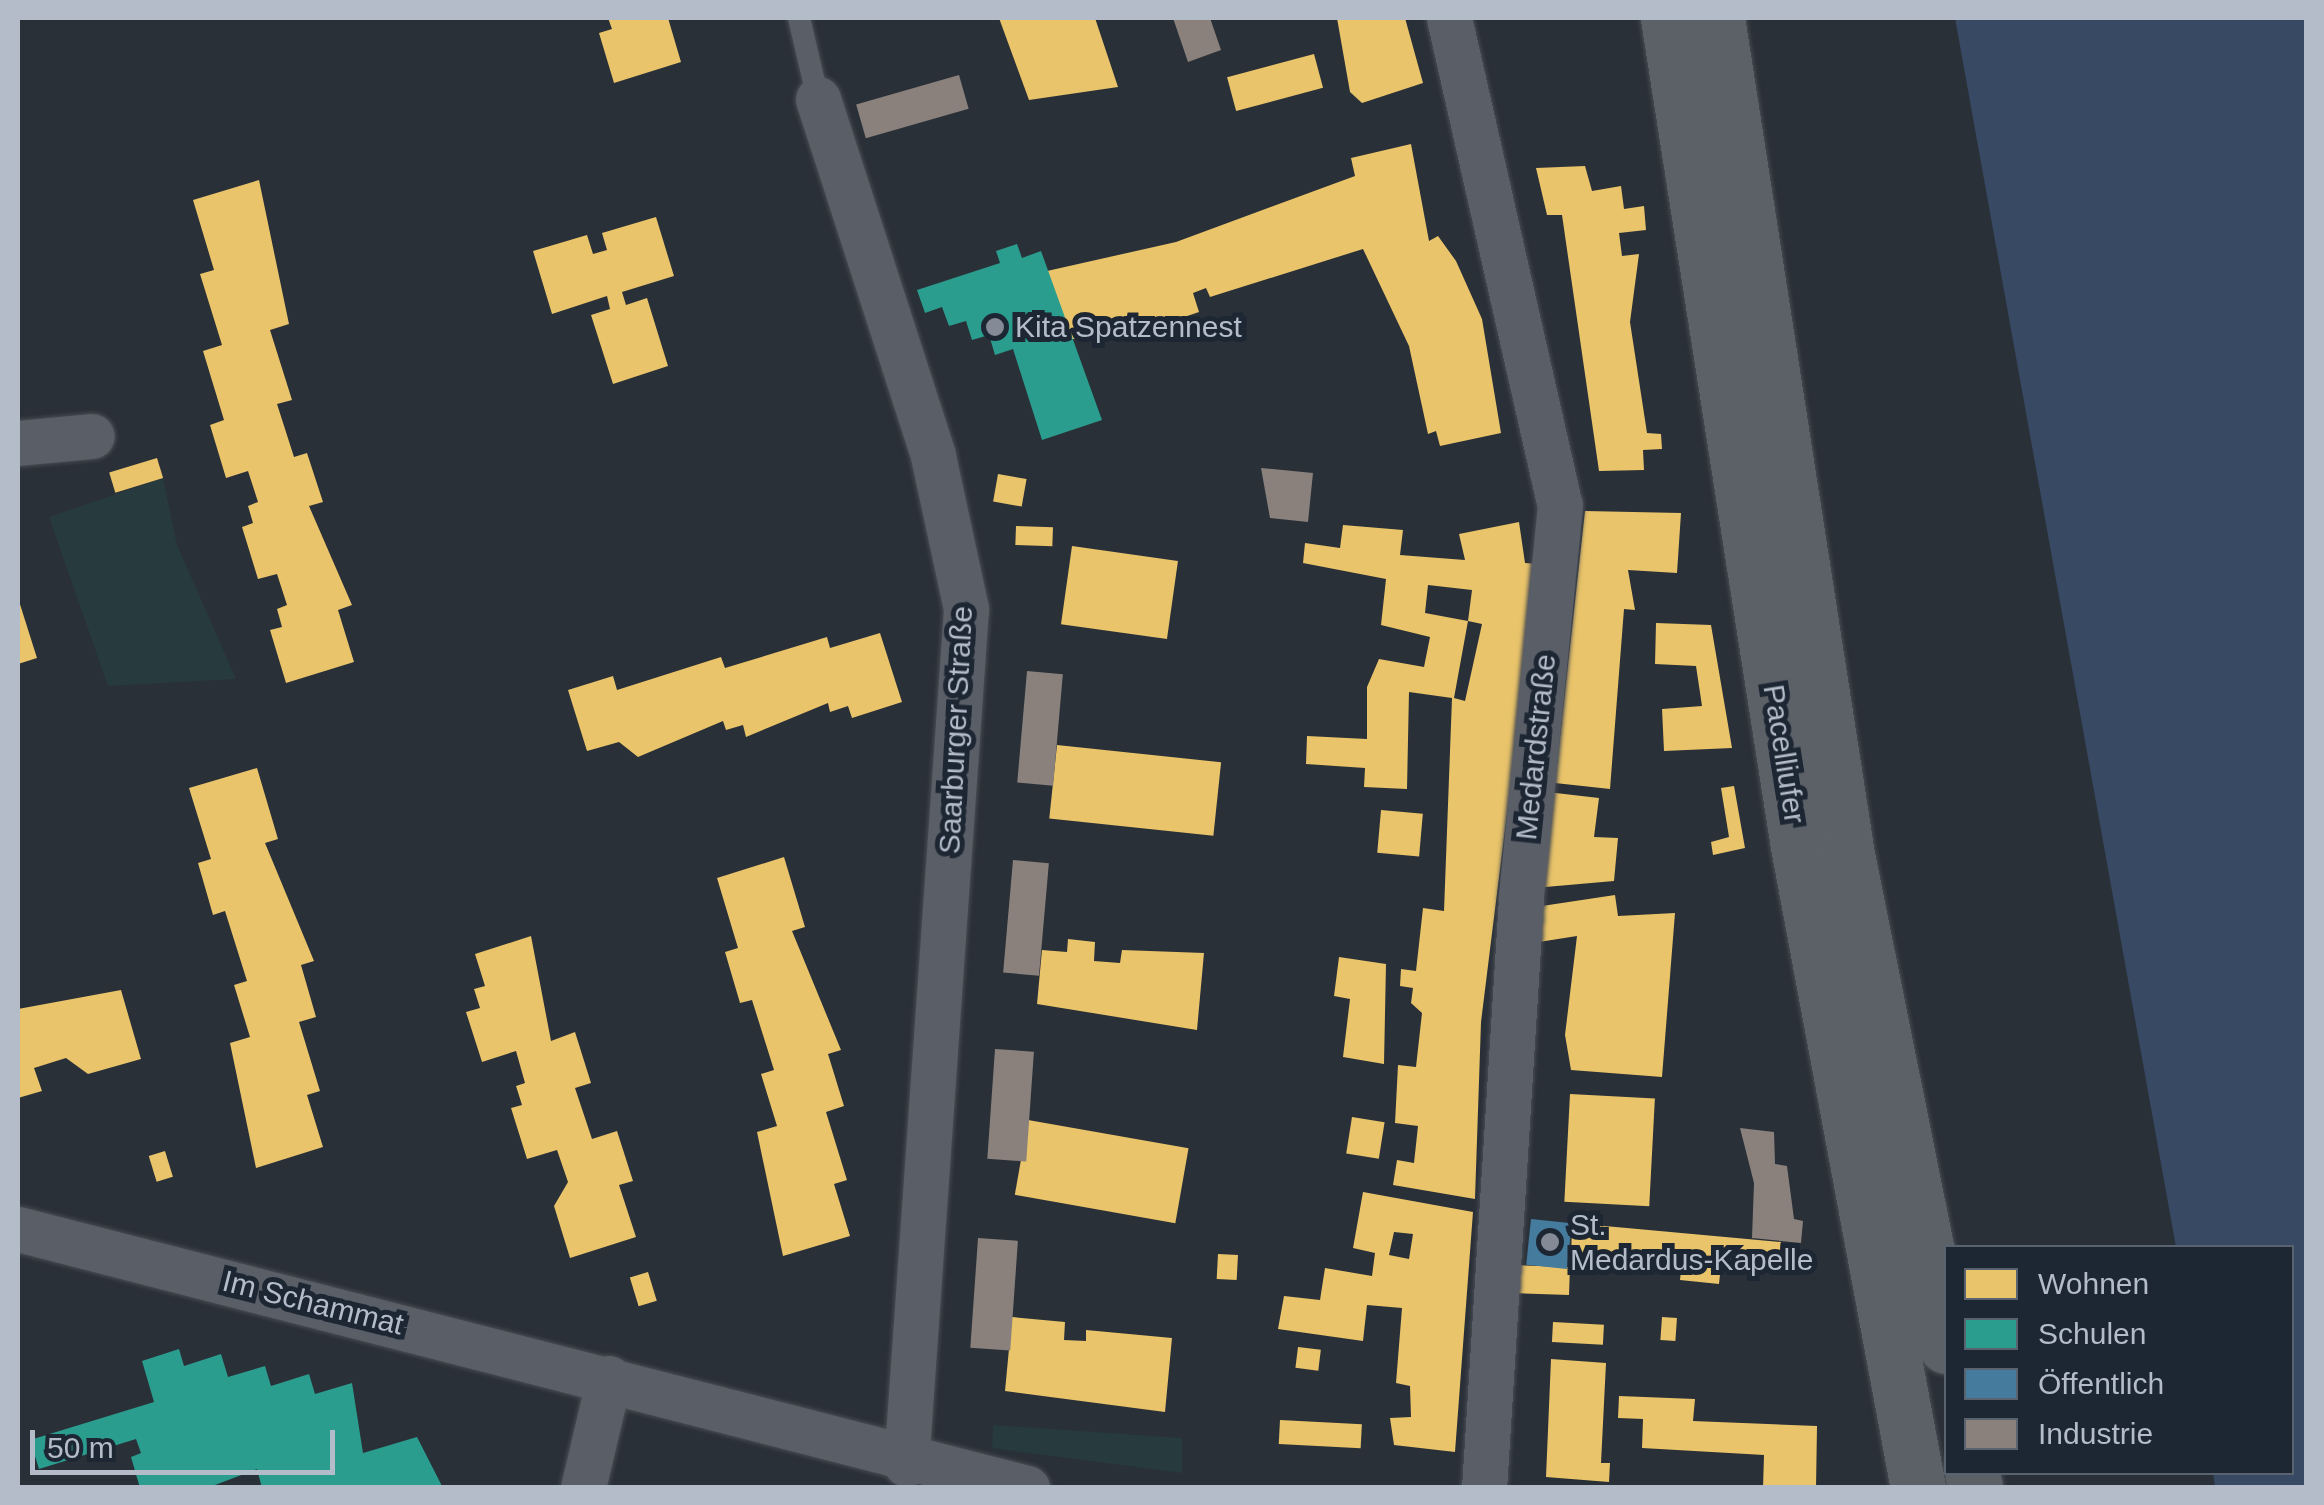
<!DOCTYPE html>
<html>
<head>
<meta charset="utf-8">
<style>
  body { margin:0 }
  #map { position:relative; width:2324px; height:1505px; overflow:hidden; background:#2a3038; font-family:Helvetica,sans-serif }
  div>[style] { position:absolute }
  [style*='--x'] { left:calc(var(--x)*1px); top:calc(var(--y)*1px); width:calc(var(--w)*1px); rotate:calc(var(--a)*1deg) }
  .green>* { inset:0; background:#273a3e }
  .water>* { inset:0; background:#384963 }
  .homes>* { inset:0; background:#e9c46a; transform-origin:0 0 }
  .schools>* { inset:0; background:#2a9d8f }
  .public>* { inset:0; background:#457b9d; transform-origin:0 0 }
  .industry>* { inset:0; background:#8a817c; transform-origin:0 0 }
  .roads { filter:drop-shadow(0 0 2px #484c53) drop-shadow(0 0 2px #484c53) }
  .service>* { height:22px; margin:-11px; padding:0 11px; transform-origin:11px; border-radius:11px; background:#5a5e66 }
  .minor>* { height:45px; margin:-22.5px; padding:0 22.5px; transform-origin:22.5px; border-radius:22.5px; background:#5a5e66 }
  .primary>* { height:55px; margin:-27.5px; padding:0 27.5px; transform-origin:27.5px; border-radius:27.5px; background:#5c6168 }
  .dots>* { width:28px; height:28px; translate:-50% -50%; box-sizing:border-box; border:5px solid #1d2633; border-radius:50% }
  span { translate:-50% -50%; white-space:nowrap; text-align:center; line-height:1.15; -webkit-text-stroke:10px #1d2633; paint-order:stroke }
  .poi-label { font-size:30px; color:#b4bcc9 }
  .left { translate:0 -50%; text-align:left }
  .street-label { font-size:30px; color:#b4bcc9 }
  .frame { position:absolute; inset:0; border:20px solid #b4bcc9; pointer-events:none }
  .legend { position:absolute; left:1944px; top:1245px; width:350px; height:230px; box-sizing:border-box; background:#1d2633; border:2px solid #59626f; margin:0; padding:12px 18px; list-style:none; font-size:30px; color:#b4bcc9 }
  .legend li { display:flex; align-items:center; gap:20px; height:50px }
  .legend b { width:50px; border:2px solid #59626f }
  .scale { position:absolute; left:30px; top:1430px; width:305px; height:45px; box-sizing:border-box; border:5px solid #b4bcc9; border-top:0; padding-left:12px; font-size:30px; line-height:35px; white-space:nowrap; color:#b4bcc9; -webkit-text-stroke:8px #1d2633; paint-order:stroke }
</style>
</head>
<body>
<div id="map">
  <div class="green">
    <i style="clip-path:polygon(163px 478px,177px 545px,236px 679px,108px 686px,49px 517px)"></i>
    <i style="clip-path:polygon(993px 1425px,1182px 1438px,1182px 1473px,992px 1448px)"></i>
  </div>
  <div class="water">
    <i style="clip-path:polygon(1955px 18px,2306px 18px,2306px 1487px,2215px 1487px,2213px 1473px,2292px 1472px,2292px 1248px,2176px 1247px)"></i>
  </div>
  <div class="homes">
    <i style="clip-path:polygon(608px 18px,668px 18px,681px 62px,614px 83px,599px 33px,612px 29px)"></i>
    <i style="clip-path:polygon(999px 18px,1095px 18px,1118px 87px,1029px 100px)"></i>
    <i style="clip-path:polygon(1337px 18px,1405px 18px,1423px 83px,1362px 103px,1350px 92px)"></i>
    <i style="left:1314px;top:54px;width:35px;height:90px;rotate:75deg"></i>
    <i style="clip-path:polygon(1411px 144px,1429px 241px,1438px 236px,1456px 261px,1482px 319px,1501px 433px,1440px 446px,1436px 431px,1428px 434px,1409px 346px,1363px 249px,1210px 297px,1206px 288px,1193px 293px,1199px 312px,1146px 330px,1141px 318px,1070px 340px,1047px 271px,1176px 242px,1355px 176px,1351px 158px)"></i>
    <i style="clip-path:polygon(1585px 166px,1592px 191px,1621px 186px,1624px 209px,1644px 206px,1646px 230px,1619px 233px,1622px 256px,1639px 254px,1630px 322px,1647px 433px,1661px 434px,1662px 449px,1643px 450px,1644px 470px,1599px 471px,1562px 215px,1547px 215px,1536px 168px)"></i>
    <i style="clip-path:polygon(259px 180px,289px 324px,270px 330px,292px 400px,277px 404px,294px 457px,307px 453px,323px 502px,309px 506px,352px 605px,338px 610px,354px 662px,286px 683px,270px 630px,282px 627px,277px 609px,287px 605px,277px 574px,258px 579px,242px 527px,253px 523px,248px 506px,258px 502px,248px 471px,226px 478px,210px 425px,224px 420px,203px 351px,222px 345px,200px 274px,214px 270px,193px 200px)"></i>
    <i style="clip-path:polygon(656px 217px,674px 276px,622px 292px,626px 305px,647px 298px,668px 366px,613px 384px,591px 315px,610px 309px,607px 296px,552px 314px,533px 251px,587px 235px,593px 254px,607px 250px,602px 233px)"></i>
    <i style="left:157px;top:458px;width:21px;height:50px;rotate:73deg"></i>
    <i style="left:998px;top:474px;width:29px;height:28px;rotate:10deg"></i>
    <i style="clip-path:polygon(1585px 511px,1681px 513px,1677px 573px,1628px 570px,1635px 610px,1624px 609px,1610px 789px,1555px 783px)"></i>
    <i style="clip-path:polygon(evenodd,1519px 522px,1525px 563px,1538px 564px,1481px 1022px,1475px 1199px,1393px 1185px,1397px 1160px,1414px 1163px,1418px 1126px,1395px 1123px,1398px 1065px,1416px 1067px,1422px 1013px,1411px 1003px,1413px 988px,1400px 986px,1401px 969px,1416px 971px,1423px 908px,1444px 911px,1452px 698px,1409px 692px,1407px 789px,1364px 787px,1365px 768px,1306px 764px,1307px 736px,1367px 739px,1367px 687px,1379px 659px,1424px 667px,1430px 637px,1381px 625px,1386px 579px,1303px 563px,1305px 543px,1340px 548px,1343px 525px,1403px 530px,1400px 555px,1465px 560px,1459px 534px,1519px 522px,1428px 585px,1472px 590px,1468px 621px,1482px 624px,1465px 701px,1454px 698px,1468px 621px,1425px 613px,1428px 585px)"></i>
    <i style="left:1016px;top:526px;width:37px;height:19px;rotate:2deg"></i>
    <i style="left:1072px;top:546px;width:107px;height:79px;rotate:8deg"></i>
    <i style="clip-path:polygon(18px 598px,37px 658px,18px 664px)"></i>
    <i style="clip-path:polygon(1656px 623px,1711px 625px,1732px 748px,1664px 751px,1662px 709px,1702px 706px,1696px 666px,1655px 664px)"></i>
    <i style="clip-path:polygon(880px 633px,902px 702px,852px 718px,848px 706px,830px 712px,828px 703px,746px 737px,743px 725px,726px 730px,723px 721px,638px 757px,619px 742px,587px 751px,568px 690px,613px 676px,617px 690px,721px 657px,725px 668px,827px 637px,830px 648px)"></i>
    <i style="left:1057px;top:745px;width:165px;height:74px;rotate:6deg"></i>
    <i style="clip-path:polygon(257px 768px,278px 839px,265px 843px,314px 961px,301px 965px,316px 1017px,299px 1022px,320px 1091px,307px 1095px,323px 1147px,256px 1168px,230px 1043px,250px 1037px,234px 985px,247px 981px,225px 911px,213px 915px,198px 863px,211px 859px,189px 788px)"></i>
    <i style="clip-path:polygon(1734px 786px,1745px 848px,1713px 855px,1711px 842px,1729px 837px,1721px 788px)"></i>
    <i style="clip-path:polygon(1547px 792px,1599px 798px,1594px 837px,1618px 838px,1614px 881px,1534px 888px)"></i>
    <i style="left:1381px;top:810px;width:42px;height:43px;rotate:5deg"></i>
    <i style="clip-path:polygon(784px 857px,805px 927px,792px 931px,841px 1050px,828px 1054px,844px 1106px,826px 1112px,847px 1180px,834px 1184px,850px 1236px,783px 1256px,757px 1132px,777px 1126px,761px 1074px,774px 1070px,752px 1000px,740px 1003px,725px 952px,738px 948px,717px 878px)"></i>
    <i style="clip-path:polygon(1615px 895px,1618px 916px,1675px 913px,1662px 1077px,1571px 1070px,1565px 1035px,1577px 936px,1539px 942px,1542px 906px)"></i>
    <i style="clip-path:polygon(531px 936px,551px 1041px,575px 1032px,591px 1083px,575px 1088px,592px 1139px,617px 1131px,633px 1181px,619px 1185px,636px 1237px,570px 1258px,554px 1206px,568px 1182px,557px 1150px,527px 1159px,511px 1108px,522px 1105px,516px 1086px,525px 1083px,516px 1051px,482px 1062px,466px 1012px,480px 1008px,474px 989px,485px 986px,475px 954px)"></i>
    <i style="clip-path:polygon(1068px 939px,1095px 942px,1094px 961px,1120px 963px,1122px 950px,1204px 953px,1197px 1030px,1037px 1004px,1042px 950px,1067px 952px)"></i>
    <i style="clip-path:polygon(1339px 957px,1386px 964px,1384px 1064px,1343px 1057px,1350px 999px,1334px 996px)"></i>
    <i style="clip-path:polygon(121px 990px,141px 1059px,88px 1074px,66px 1058px,34px 1068px,42px 1091px,18px 1098px,18px 1009px)"></i>
    <i style="left:1570px;top:1094px;width:85px;height:108px;rotate:3deg"></i>
    <i style="left:1352px;top:1117px;width:33px;height:37px;rotate:9deg"></i>
    <i style="left:1028px;top:1120px;width:163px;height:76px;rotate:10deg"></i>
    <i style="left:165px;top:1151px;width:27px;height:17px;rotate:73deg"></i>
    <i style="clip-path:polygon(evenodd,1363px 1192px,1473px 1212px,1455px 1452px,1394px 1445px,1390px 1418px,1411px 1417px,1410px 1386px,1396px 1383px,1402px 1308px,1367px 1305px,1363px 1341px,1278px 1329px,1284px 1296px,1320px 1300px,1325px 1268px,1372px 1276px,1375px 1253px,1353px 1248px,1363px 1192px,1394px 1232px,1413px 1234px,1409px 1259px,1389px 1255px,1394px 1232px)"></i>
    <i style="clip-path:polygon(1572px 1223px,1781px 1242px,1777px 1271px,1721px 1265px,1719px 1284px,1680px 1280px,1682px 1261px,1645px 1258px,1645px 1266px,1593px 1252px,1591px 1263px,1571px 1260px)"></i>
    <i style="left:1218px;top:1254px;width:20px;height:25px;rotate:3deg"></i>
    <i style="left:1512px;top:1265px;width:58px;height:28px;rotate:2deg"></i>
    <i style="left:648px;top:1272px;width:30px;height:19px;rotate:73deg"></i>
    <i style="clip-path:polygon(1012px 1317px,1065px 1322px,1064px 1340px,1086px 1341px,1086px 1330px,1172px 1338px,1165px 1412px,1005px 1391px)"></i>
    <i style="left:1662px;top:1317px;width:15px;height:23px;rotate:4deg"></i>
    <i style="left:1553px;top:1322px;width:51px;height:20px;rotate:3deg"></i>
    <i style="left:1298px;top:1347px;width:23px;height:21px;rotate:7deg"></i>
    <i style="clip-path:polygon(1551px 1359px,1606px 1363px,1601px 1463px,1610px 1463px,1609px 1482px,1546px 1477px)"></i>
    <i style="clip-path:polygon(1619px 1396px,1695px 1399px,1693px 1421px,1817px 1426px,1816px 1488px,1763px 1488px,1764px 1455px,1642px 1448px,1643px 1419px,1618px 1418px)"></i>
    <i style="left:1280px;top:1420px;width:82px;height:24px;rotate:3deg"></i>
  </div>
  <div class="schools">
    <i style="clip-path:polygon(1017px 244px,1022px 258px,1041px 251px,1102px 420px,1042px 440px,1013px 349px,995px 355px,989px 335px,972px 340px,966px 321px,949px 326px,942px 307px,925px 313px,917px 290px,1000px 263px,996px 251px)"></i>
    <i style="clip-path:polygon(179px 1349px,184px 1366px,221px 1354px,228px 1377px,265px 1366px,271px 1386px,309px 1374px,315px 1394px,352px 1383px,363px 1453px,417px 1437px,443px 1488px,262px 1488px,257px 1469px,207px 1488px,140px 1488px,131px 1457px,141px 1453px,136px 1439px,39px 1469px,30px 1440px,154px 1402px,142px 1361px)"></i>
  </div>
  <div class="public">
    <i style="left:1531px;top:1219px;width:41px;height:46px;rotate:6deg"></i>
  </div>
  <div class="industry">
    <i style="clip-path:polygon(1173px 18px,1210px 18px,1221px 50px,1188px 62px)"></i>
    <i style="left:959px;top:75px;width:35px;height:107px;rotate:74deg"></i>
    <i style="clip-path:polygon(1261px 468px,1313px 473px,1308px 522px,1270px 518px)"></i>
    <i style="left:1027px;top:671px;width:36px;height:112px;rotate:5deg"></i>
    <i style="left:1013px;top:860px;width:36px;height:113px;rotate:5deg"></i>
    <i style="left:995px;top:1049px;width:39px;height:110px;rotate:4deg"></i>
    <i style="clip-path:polygon(1740px 1128px,1774px 1132px,1775px 1164px,1787px 1166px,1794px 1219px,1803px 1221px,1801px 1243px,1752px 1238px,1754px 1183px)"></i>
    <i style="left:978px;top:1238px;width:40px;height:110px;rotate:4deg"></i>
  </div>
  <div class="roads">
    <div class="service">
      <i style="--x:799;--y:18;--w:83;--a:76.8"></i>
    </div>
    <div class="minor">
      <i style="--x:1449;--y:18;--w:499;--a:77.2"></i>
      <i style="--x:1560;--y:505;--w:396;--a:95.7"></i>
      <i style="--x:1521;--y:899;--w:590;--a:93.59"></i>
      <i style="--x:818;--y:99;--w:375;--a:72.1"></i>
      <i style="--x:933;--y:456;--w:157;--a:77.8"></i>
      <i style="--x:966;--y:609;--w:857;--a:94.01"></i>
      <i style="--x:18;--y:443;--w:74;--a:-5.4"></i>
      <i style="--x:18;--y:1229;--w:1042;--a:14.4"></i>
      <i style="--x:583;--y:1488;--w:113;--a:-76.7"></i>
    </div>
    <div class="primary">
      <i style="--x:1668;--y:18;--w:838;--a:81.08"></i>
      <i style="--x:1798;--y:846;--w:653;--a:79.41"></i>
      <i style="--x:1717;--y:18;--w:847;--a:81.17"></i>
      <i style="--x:1847;--y:855;--w:501;--a:78.6"></i>
      <i style="--x:1972;--y:1472;--w:16;--a:79"></i>
    </div>
  </div>
  <div class="dots">
    <i style="left:995px;top:327px;background:#848b96"></i>
    <i style="left:1550px;top:1242px;background:#848b96"></i>
  </div>
  <div class="poi-label">
    <span class="left" style="left:1015px;top:327px">Kita Spatzennest</span>
    <span class="left" style="left:1570px;top:1242px">St.<br>Medardus-Kapelle</span>
  </div>
  <div class="street-label">
    <span style="left:956px;top:730px;rotate:-87deg">Saarburger Straße</span>
    <span style="left:1536px;top:747px;rotate:-84deg">Medardstraße</span>
    <span style="left:1784px;top:754px;rotate:81deg">Pacelliufer</span>
    <span style="left:313px;top:1303px;rotate:14deg">Im Schammat</span>
  </div>
  <div class="frame"></div>
  <ul class="legend">
  <li><b style="height:28px;background:#e9c46a"></b>Wohnen</li>
  <li><b style="height:28px;background:#2a9d8f"></b>Schulen</li>
  <li><b style="height:28px;background:#457b9d"></b>Öffentlich</li>
  <li><b style="height:28px;background:#8a817c"></b>Industrie</li>
  </ul>
  <div class="scale">50 m</div>
</div>
</body>
</html>
